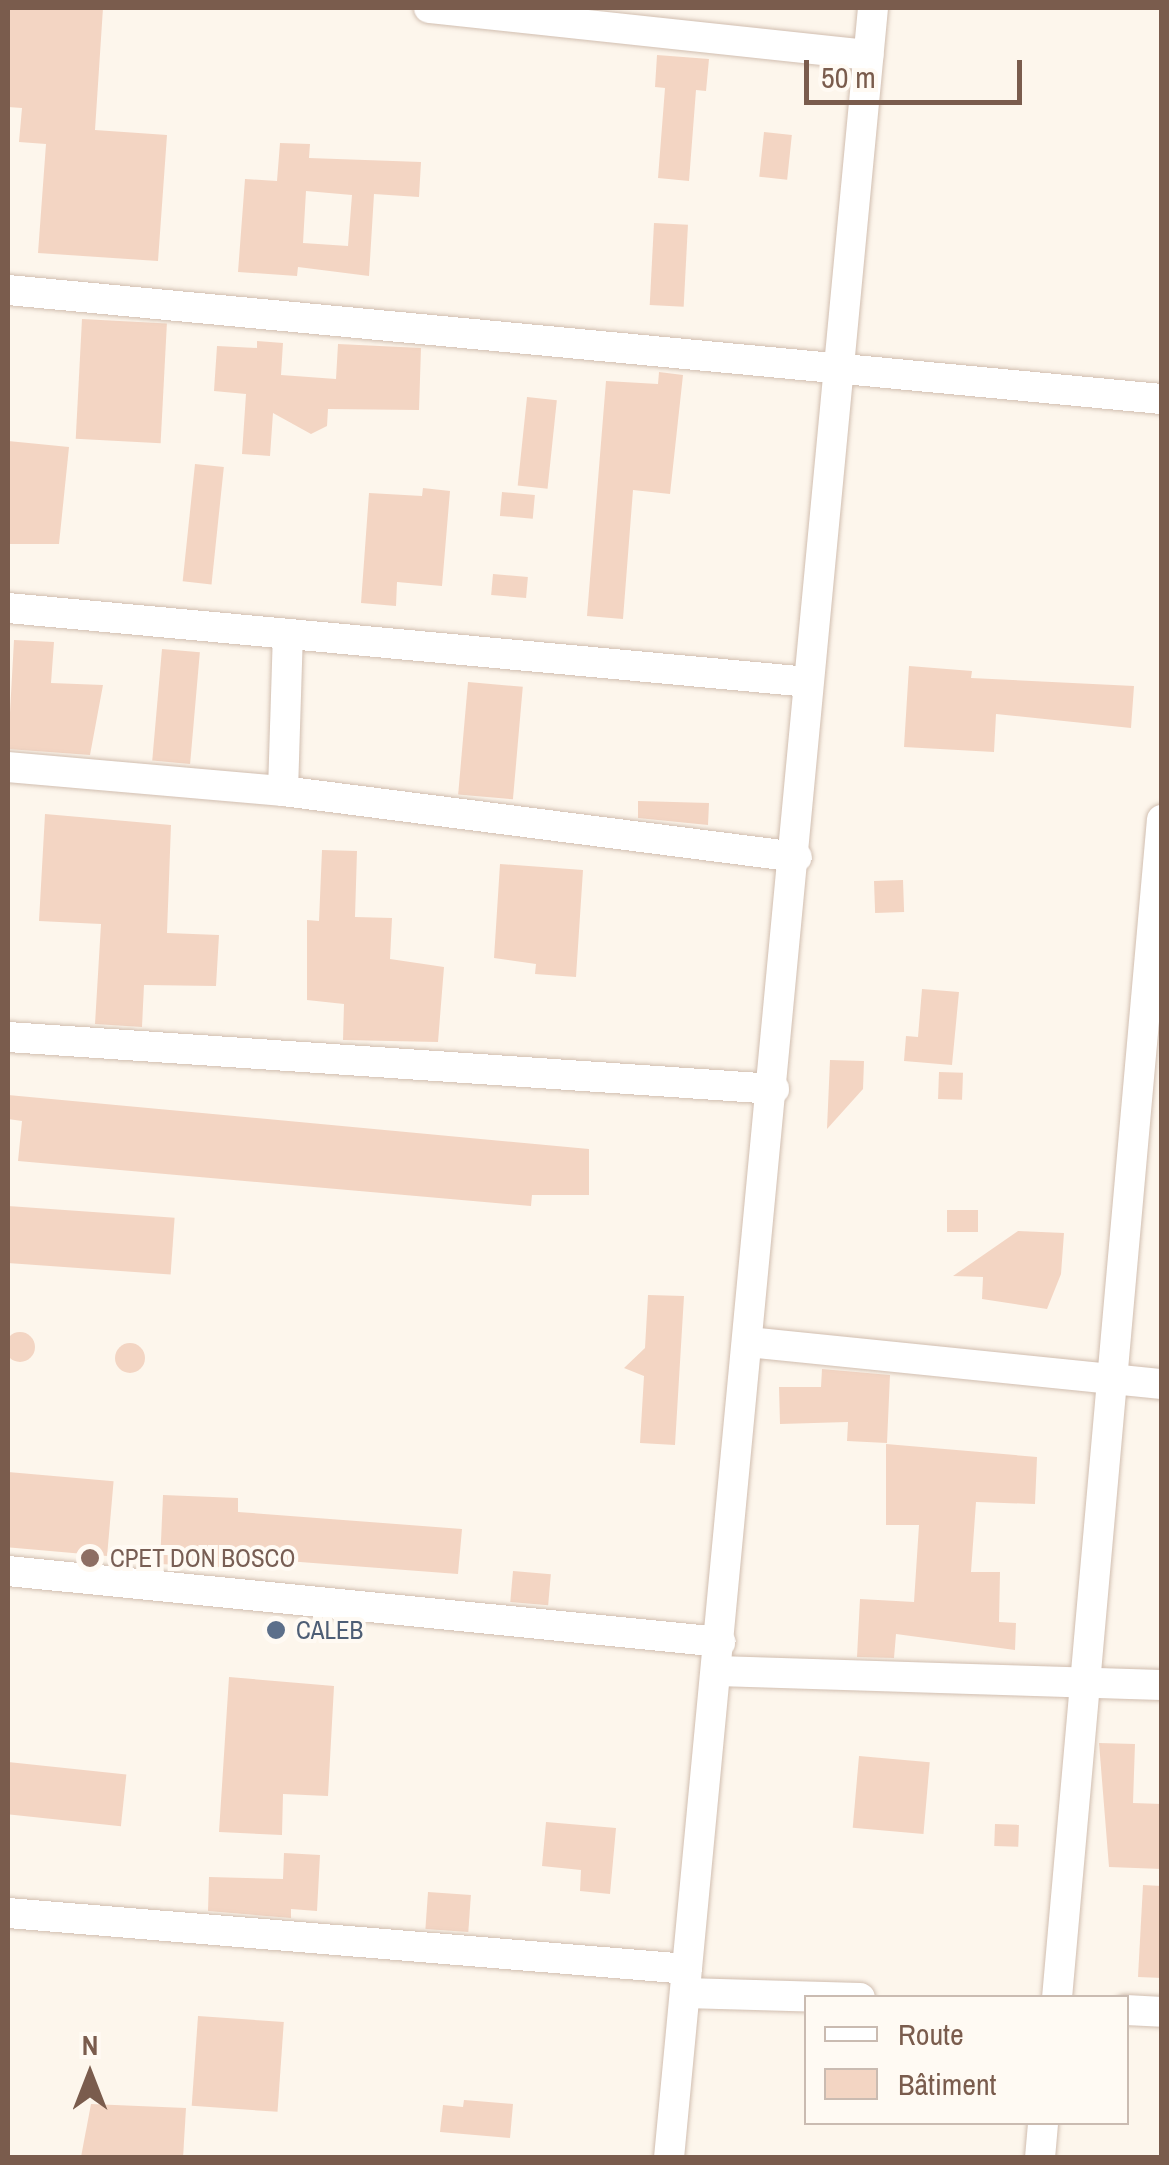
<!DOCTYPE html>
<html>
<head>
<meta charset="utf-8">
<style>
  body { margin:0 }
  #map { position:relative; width:1169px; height:2165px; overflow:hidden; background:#fdf6ec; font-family:"Archivo Narrow",sans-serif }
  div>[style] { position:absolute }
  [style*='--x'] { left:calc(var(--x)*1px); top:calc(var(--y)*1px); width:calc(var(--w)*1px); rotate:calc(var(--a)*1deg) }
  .building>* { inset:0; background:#f3d5c3; transform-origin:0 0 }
  .round { border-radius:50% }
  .roads { filter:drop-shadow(0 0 2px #d1beb0) drop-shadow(0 0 2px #d1beb0) }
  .minor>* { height:30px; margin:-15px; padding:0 15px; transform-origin:15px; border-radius:15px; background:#fff }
  .dots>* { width:28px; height:28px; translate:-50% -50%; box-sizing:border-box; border:5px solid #fffaf3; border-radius:50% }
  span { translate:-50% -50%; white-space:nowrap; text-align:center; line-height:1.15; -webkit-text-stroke:8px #fffaf3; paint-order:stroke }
  .education-label { font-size:25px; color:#785e54 }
  .left { translate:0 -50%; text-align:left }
  .service-label { font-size:25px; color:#4e5e75 }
  .frame { position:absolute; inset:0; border:10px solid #7a5c4d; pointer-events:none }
  .legend { position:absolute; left:804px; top:1995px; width:325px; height:130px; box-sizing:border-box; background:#fffaf3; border:2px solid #cabbb1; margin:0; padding:12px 18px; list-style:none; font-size:30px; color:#7a5c4d }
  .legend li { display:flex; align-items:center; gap:20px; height:50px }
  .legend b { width:50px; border:2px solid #cabbb1 }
  .north { position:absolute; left:40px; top:2025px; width:100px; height:100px; -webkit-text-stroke:8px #fffaf3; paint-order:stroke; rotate:0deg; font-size:28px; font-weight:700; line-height:40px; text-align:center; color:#7a5c4d }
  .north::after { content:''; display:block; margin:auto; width:35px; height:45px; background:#7a5c4d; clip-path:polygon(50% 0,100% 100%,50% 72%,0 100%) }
  .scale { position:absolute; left:804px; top:60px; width:218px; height:45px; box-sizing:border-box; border:5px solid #7a5c4d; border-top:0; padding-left:12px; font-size:30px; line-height:35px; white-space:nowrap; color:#7a5c4d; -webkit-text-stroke:8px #fffaf3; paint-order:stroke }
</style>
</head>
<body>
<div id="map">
  <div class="building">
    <i style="clip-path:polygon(8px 8px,103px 8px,95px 130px,167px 135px,158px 261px,38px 253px,46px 144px,19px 142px,22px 108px,8px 107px)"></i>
    <i style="clip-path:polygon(657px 55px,709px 59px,706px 91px,696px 90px,689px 181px,658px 178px,665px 88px,655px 87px)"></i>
    <i style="left:764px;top:132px;width:28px;height:45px;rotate:6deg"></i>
    <i style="clip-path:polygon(evenodd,280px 143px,310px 144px,309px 158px,421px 162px,419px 197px,374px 194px,369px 276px,298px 267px,297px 276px,238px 272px,245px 179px,277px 181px,280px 143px,306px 191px,352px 195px,348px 246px,303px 243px,306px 191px)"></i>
    <i style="left:654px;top:223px;width:34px;height:82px;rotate:3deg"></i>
    <i style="left:82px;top:319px;width:85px;height:120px;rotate:3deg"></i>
    <i style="clip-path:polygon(257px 341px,283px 343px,281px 375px,336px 379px,338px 344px,421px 348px,419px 410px,328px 409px,327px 426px,311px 434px,273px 413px,270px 456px,242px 454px,246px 394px,214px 391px,217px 346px,257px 348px)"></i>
    <i style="clip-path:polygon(659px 372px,683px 375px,670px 494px,633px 490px,623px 619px,587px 616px,606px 381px,658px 384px)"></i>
    <i style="left:527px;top:397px;width:30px;height:89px;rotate:6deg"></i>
    <i style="clip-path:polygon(8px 441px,69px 447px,59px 544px,8px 544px)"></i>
    <i style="left:195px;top:464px;width:29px;height:118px;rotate:6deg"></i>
    <i style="clip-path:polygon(423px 488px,450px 491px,442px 586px,397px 582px,396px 606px,361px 603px,369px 493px,422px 496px)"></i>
    <i style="left:502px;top:492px;width:33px;height:24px;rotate:5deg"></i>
    <i style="left:493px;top:574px;width:35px;height:21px;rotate:5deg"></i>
    <i style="clip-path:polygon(14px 640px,54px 642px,51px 683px,103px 685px,90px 755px,8px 749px)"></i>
    <i style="left:162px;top:649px;width:38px;height:112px;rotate:5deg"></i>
    <i style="clip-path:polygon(909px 666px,972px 671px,971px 678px,1134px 686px,1131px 728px,996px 714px,994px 752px,904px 747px)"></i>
    <i style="left:468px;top:682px;width:55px;height:113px;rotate:5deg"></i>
    <i style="clip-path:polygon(638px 801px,709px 803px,708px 825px,638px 818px)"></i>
    <i style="clip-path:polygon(45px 814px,171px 825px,167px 933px,219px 935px,216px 986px,144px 985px,142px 1027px,95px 1024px,101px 924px,39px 921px)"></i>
    <i style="clip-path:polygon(322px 850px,357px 851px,355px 917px,392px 918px,390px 959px,444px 967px,438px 1042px,343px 1040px,344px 1004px,307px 1000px,307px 920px,319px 921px)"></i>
    <i style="clip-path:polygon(500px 864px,583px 870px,576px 977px,535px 974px,536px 964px,494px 958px)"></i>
    <i style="left:903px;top:880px;width:32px;height:29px;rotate:88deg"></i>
    <i style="clip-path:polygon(922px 989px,959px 992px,952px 1065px,904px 1061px,906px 1036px,918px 1037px)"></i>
    <i style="clip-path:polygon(830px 1060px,864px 1061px,863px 1089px,827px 1129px)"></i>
    <i style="left:939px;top:1072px;width:24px;height:27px;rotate:2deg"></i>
    <i style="clip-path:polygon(8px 1095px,589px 1149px,589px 1195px,532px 1195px,531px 1206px,18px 1161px,22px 1121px,8px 1119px)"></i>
    <i style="left:8px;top:1206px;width:167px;height:57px;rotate:4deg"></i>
    <i style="left:947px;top:1210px;width:31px;height:22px"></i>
    <i style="clip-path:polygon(1018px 1231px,1064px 1233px,1061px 1274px,1047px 1309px,982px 1299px,983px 1277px,953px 1276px)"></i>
    <i style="clip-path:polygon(648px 1295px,684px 1296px,675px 1445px,640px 1443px,644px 1376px,624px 1368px,645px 1348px)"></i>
    <i class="round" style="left:5px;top:1332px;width:30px;height:30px"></i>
    <i class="round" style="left:115px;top:1343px;width:30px;height:30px"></i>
    <i style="clip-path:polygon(822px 1369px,890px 1375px,887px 1443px,847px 1441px,848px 1422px,780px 1424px,779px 1387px,821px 1387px)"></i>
    <i style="clip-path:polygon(886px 1444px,1037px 1457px,1035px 1504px,976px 1502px,971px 1572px,1000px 1572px,999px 1622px,1016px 1623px,1015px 1650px,896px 1634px,894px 1658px,857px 1657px,860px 1599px,914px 1602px,919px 1525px,886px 1525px)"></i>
    <i style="left:8px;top:1472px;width:106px;height:75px;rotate:5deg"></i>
    <i style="clip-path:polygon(163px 1495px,238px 1498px,238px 1512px,462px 1529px,458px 1574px,235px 1557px,235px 1568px,160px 1564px)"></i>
    <i style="left:513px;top:1571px;width:38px;height:31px;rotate:5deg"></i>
    <i style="clip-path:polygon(229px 1677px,334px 1686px,328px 1796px,283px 1794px,282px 1835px,219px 1832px)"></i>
    <i style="clip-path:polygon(1099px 1743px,1135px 1744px,1133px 1803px,1162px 1804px,1162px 1869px,1109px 1867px)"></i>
    <i style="left:859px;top:1756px;width:71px;height:72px;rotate:5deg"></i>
    <i style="left:8px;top:1762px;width:119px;height:52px;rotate:6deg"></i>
    <i style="clip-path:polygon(546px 1822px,616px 1828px,610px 1894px,580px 1891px,581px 1870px,542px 1866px)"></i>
    <i style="left:995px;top:1824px;width:24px;height:22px;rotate:2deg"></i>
    <i style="clip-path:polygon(284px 1853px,320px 1855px,317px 1911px,291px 1909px,291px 1918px,208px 1911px,209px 1877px,283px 1879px)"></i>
    <i style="clip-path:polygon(1143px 1885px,1162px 1886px,1162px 1978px,1138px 1977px)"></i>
    <i style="left:428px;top:1892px;width:43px;height:37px;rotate:4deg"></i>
    <i style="left:198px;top:2016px;width:86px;height:90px;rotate:4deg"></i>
    <i style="clip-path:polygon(464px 2100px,513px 2104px,510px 2138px,440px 2132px,443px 2105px,463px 2107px)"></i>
    <i style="clip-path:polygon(91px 2104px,186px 2108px,183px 2158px,81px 2157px)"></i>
  </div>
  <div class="roads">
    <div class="minor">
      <i style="--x:429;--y:8;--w:442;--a:6.1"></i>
      <i style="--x:8;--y:290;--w:1159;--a:5.4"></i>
      <i style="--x:8;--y:608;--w:803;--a:5.28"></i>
      <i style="--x:8;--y:767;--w:276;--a:5"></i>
      <i style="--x:283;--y:791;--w:518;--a:7.32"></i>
      <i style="--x:283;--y:791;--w:157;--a:-88.2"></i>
      <i style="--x:8;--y:1037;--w:768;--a:3.88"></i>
      <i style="--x:748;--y:1342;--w:416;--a:5.8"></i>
      <i style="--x:8;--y:1571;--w:716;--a:5.69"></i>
      <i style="--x:717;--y:1671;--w:445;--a:1.8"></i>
      <i style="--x:8;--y:1913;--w:681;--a:4.71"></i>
      <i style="--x:685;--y:1993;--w:175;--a:1.6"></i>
      <i style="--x:1057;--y:1998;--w:1183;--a:-84.91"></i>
      <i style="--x:1126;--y:2010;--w:36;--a:3"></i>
      <i style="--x:669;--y:2158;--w:2160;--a:-84.58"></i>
      <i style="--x:1040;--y:2158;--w:36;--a:-85"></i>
    </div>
  </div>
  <div class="dots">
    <i style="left:90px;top:1558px;background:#8d6e63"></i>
    <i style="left:276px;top:1630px;background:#5c6f8a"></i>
  </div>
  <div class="education-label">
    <span class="left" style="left:110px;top:1558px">CPET DON BOSCO</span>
  </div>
  <div class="service-label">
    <span class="left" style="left:296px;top:1630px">CALEB</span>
  </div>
  <div class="frame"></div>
  <ul class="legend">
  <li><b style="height:12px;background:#fff"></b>Route</li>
  <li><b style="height:28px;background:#f3d5c3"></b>Bâtiment</li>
  </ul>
  <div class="north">N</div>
  <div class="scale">50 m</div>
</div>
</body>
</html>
